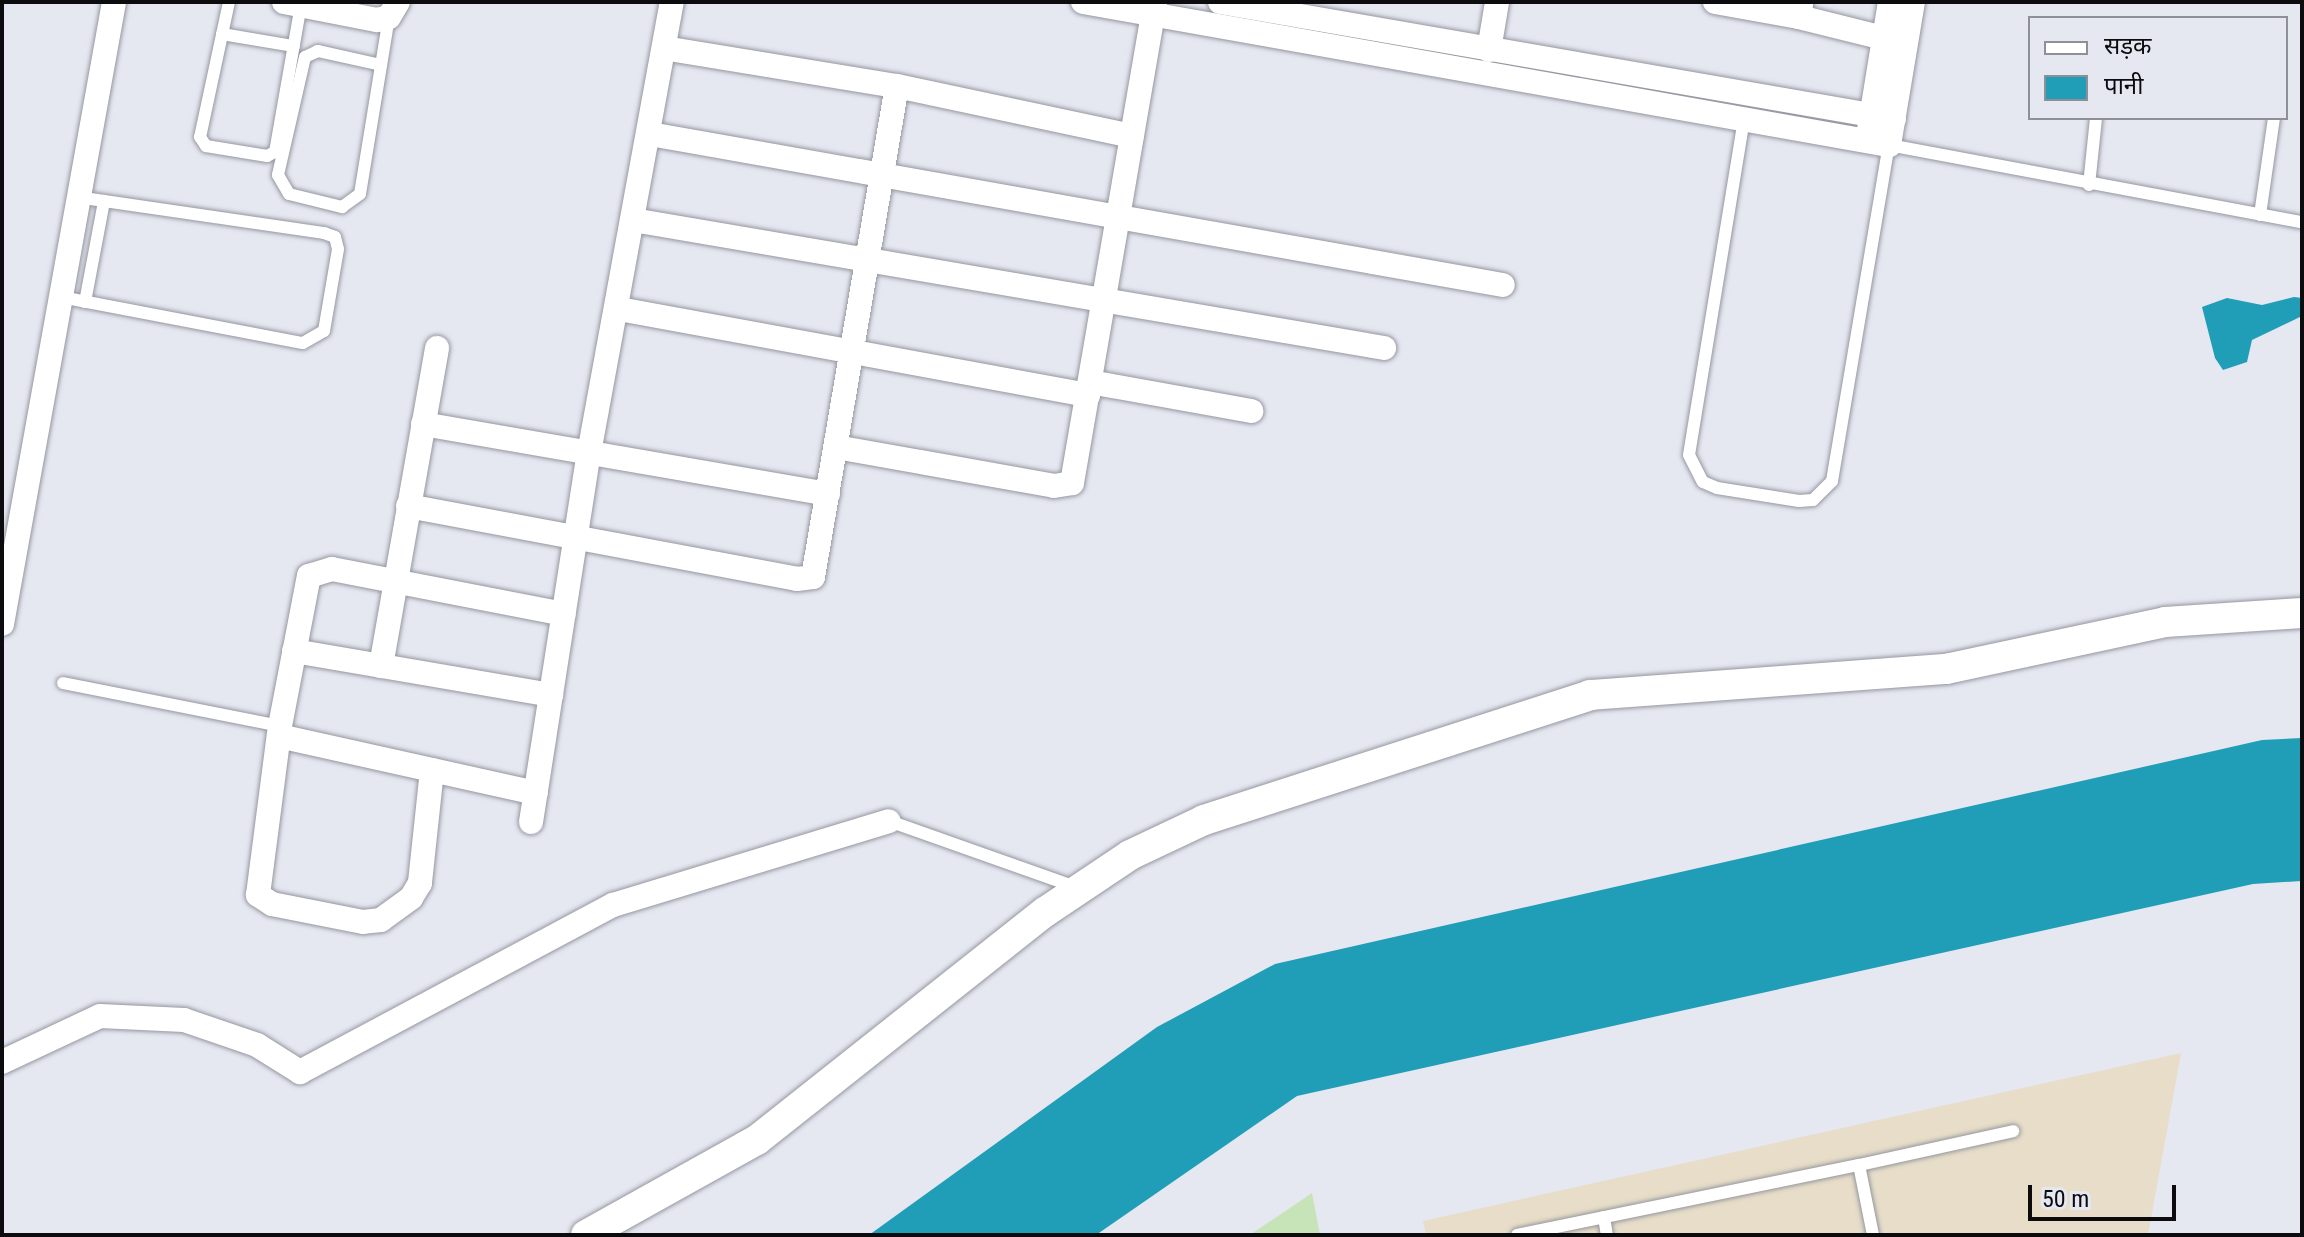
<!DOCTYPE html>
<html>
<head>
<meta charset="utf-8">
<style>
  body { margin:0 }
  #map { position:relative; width:2304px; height:1237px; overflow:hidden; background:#e5e7f1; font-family:"Roboto Condensed","Noto Sans Devanagari",sans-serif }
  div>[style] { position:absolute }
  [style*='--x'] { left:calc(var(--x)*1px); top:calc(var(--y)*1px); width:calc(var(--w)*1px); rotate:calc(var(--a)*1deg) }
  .industrial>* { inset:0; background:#e7ddc8 }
  .green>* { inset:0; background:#c7e3b8 }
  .water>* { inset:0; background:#209eb8 }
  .roads { filter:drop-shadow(0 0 2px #9597a0) drop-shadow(0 0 2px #9597a0) }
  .service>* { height:12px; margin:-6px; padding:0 6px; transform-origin:6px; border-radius:6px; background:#fff }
  .minor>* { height:24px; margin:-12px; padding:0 12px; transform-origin:12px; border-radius:12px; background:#fff }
  .tertiary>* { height:30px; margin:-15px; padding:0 15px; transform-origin:15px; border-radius:15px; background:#fff }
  span { translate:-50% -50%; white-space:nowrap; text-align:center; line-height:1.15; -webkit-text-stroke:6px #e5e7f1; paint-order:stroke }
  .frame { position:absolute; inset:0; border:4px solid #0c0c0f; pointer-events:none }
  .legend { position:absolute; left:2028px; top:16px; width:260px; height:104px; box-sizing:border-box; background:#e5e7f1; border:2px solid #8e8f97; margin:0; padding:10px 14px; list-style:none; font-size:24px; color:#0c0c0f }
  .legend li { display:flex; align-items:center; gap:16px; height:40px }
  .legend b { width:40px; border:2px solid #8e8f97 }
  .scale { position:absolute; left:2028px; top:1185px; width:148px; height:36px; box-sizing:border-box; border:4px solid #0c0c0f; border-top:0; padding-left:10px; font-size:24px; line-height:28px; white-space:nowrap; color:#0c0c0f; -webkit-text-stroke:6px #e5e7f1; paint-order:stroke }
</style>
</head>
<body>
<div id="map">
  <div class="industrial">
    <i style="clip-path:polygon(2181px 1053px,2148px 1235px,1426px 1235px,1423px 1221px)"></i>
  </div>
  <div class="green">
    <i style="clip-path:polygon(1312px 1193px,1320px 1235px,1250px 1235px)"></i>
  </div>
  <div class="water">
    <i style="clip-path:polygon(2294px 297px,2302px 298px,2302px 316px,2252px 340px,2247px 362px,2223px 370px,2215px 358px,2202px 307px,2227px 298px,2262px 305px)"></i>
    <i style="clip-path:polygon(2302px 738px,2302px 881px,2253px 884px,1297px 1096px,1096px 1235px,869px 1235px,1157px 1027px,1275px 964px,2262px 740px)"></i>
  </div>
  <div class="roads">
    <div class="service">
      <i style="--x:229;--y:2;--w:138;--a:102.1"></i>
      <i style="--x:200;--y:137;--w:11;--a:56"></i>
      <i style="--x:206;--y:146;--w:62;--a:9.3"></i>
      <i style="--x:267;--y:156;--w:9;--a:-27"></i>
      <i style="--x:275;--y:152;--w:149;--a:-80"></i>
      <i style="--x:222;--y:34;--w:73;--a:9.5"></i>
      <i style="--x:381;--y:65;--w:65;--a:-167.5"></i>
      <i style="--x:318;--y:51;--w:14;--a:155"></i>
      <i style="--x:305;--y:57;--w:121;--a:102.9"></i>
      <i style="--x:278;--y:175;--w:22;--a:60"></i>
      <i style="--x:289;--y:194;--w:55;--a:13.8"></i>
      <i style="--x:342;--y:207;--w:22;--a:-36"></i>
      <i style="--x:360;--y:194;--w:179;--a:-80.7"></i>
      <i style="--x:1744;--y:119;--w:340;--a:99.3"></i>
      <i style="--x:1689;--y:455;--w:30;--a:63"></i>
      <i style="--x:1703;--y:482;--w:15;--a:23"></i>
      <i style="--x:1717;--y:488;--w:83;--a:9"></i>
      <i style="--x:1799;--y:501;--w:14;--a:-4"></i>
      <i style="--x:1813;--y:500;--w:27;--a:-45"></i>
      <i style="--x:1832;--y:481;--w:341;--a:-80.4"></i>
      <i style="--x:1889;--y:145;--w:420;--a:10.6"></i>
      <i style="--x:2089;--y:185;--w:67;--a:-84"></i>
      <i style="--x:2260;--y:215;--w:98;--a:-81.8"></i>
      <i style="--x:61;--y:297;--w:246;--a:10.8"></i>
      <i style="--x:303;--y:343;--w:24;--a:-30"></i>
      <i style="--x:324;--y:331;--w:83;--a:-80.3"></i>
      <i style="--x:338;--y:249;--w:12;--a:-104"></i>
      <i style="--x:335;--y:237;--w:12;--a:-160"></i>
      <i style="--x:324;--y:233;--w:249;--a:-171.7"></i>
      <i style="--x:85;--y:302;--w:103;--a:-79.3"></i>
      <i style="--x:63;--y:683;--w:221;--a:11.2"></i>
      <i style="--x:889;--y:821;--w:197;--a:19.5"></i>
      <i style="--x:1604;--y:1217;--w:18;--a:81"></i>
      <i style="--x:1517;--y:1235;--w:349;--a:-11.6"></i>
      <i style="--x:1873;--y:1235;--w:71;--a:-101.3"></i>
      <i style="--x:1859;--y:1165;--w:158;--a:-12.4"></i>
    </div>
    <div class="minor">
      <i style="--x:284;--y:2;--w:95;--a:11"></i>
      <i style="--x:377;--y:20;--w:12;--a:-14"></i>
      <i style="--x:389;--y:17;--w:17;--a:-59"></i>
      <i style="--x:1083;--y:2;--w:819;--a:10.06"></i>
      <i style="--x:1889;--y:145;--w:145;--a:-80.5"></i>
      <i style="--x:1220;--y:2;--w:684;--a:9.85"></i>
      <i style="--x:1715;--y:2;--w:85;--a:10.1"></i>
      <i style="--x:1799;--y:17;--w:13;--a:-81"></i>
      <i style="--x:1799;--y:17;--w:103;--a:14"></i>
      <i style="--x:664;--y:48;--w:236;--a:9.3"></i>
      <i style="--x:897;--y:86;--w:240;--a:12"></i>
      <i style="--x:1489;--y:50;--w:49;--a:-80.5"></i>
      <i style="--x:1869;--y:130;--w:130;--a:-80.7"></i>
      <i style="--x:650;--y:134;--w:866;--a:10.04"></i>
      <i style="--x:633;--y:220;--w:762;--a:9.67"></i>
      <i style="--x:619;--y:309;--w:477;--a:10.4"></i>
      <i style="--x:1090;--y:382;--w:164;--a:10.2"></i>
      <i style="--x:423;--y:424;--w:411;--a:9.8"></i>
      <i style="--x:836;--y:447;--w:221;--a:10.1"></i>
      <i style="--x:1054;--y:486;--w:18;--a:-9"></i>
      <i style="--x:1072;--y:483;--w:488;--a:-80.2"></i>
      <i style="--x:408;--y:506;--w:396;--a:10.6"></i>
      <i style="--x:797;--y:579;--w:16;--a:-7"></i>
      <i style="--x:813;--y:577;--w:498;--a:-80.3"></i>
      <i style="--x:2;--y:624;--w:632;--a:-79.79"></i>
      <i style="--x:294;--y:651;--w:261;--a:9.7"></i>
      <i style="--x:381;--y:666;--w:323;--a:-80"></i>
      <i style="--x:279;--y:736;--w:263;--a:12.5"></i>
      <i style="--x:432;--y:770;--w:114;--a:96.1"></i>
      <i style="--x:420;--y:883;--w:17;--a:121"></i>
      <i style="--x:411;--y:898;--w:37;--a:144"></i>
      <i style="--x:381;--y:920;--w:18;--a:174"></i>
      <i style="--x:363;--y:922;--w:93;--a:-168.8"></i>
      <i style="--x:272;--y:904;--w:17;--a:-147"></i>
      <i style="--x:258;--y:895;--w:170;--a:-82.6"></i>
      <i style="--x:280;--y:726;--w:153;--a:-79.1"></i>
      <i style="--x:309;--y:576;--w:24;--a:-17"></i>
      <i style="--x:332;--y:569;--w:236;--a:11"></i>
      <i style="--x:531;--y:822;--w:374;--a:-81.1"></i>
      <i style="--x:589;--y:453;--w:459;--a:-79.6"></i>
      <i style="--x:2;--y:1062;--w:108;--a:-25.1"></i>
      <i style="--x:100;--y:1016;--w:84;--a:2.7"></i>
      <i style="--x:184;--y:1020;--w:77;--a:18.9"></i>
      <i style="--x:257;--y:1045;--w:51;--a:32.1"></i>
      <i style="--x:300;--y:1072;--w:355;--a:-28.1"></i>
      <i style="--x:613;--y:905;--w:288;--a:-16.9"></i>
    </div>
    <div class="tertiary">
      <i style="--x:586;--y:1235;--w:196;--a:-29.1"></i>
      <i style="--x:757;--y:1140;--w:367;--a:-38.4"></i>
      <i style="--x:1045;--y:912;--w:102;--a:-33.8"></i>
      <i style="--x:1130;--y:855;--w:82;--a:-25.3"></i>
      <i style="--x:1204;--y:820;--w:406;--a:-17.9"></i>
      <i style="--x:1590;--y:695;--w:357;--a:-4.2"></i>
      <i style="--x:1946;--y:669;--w:224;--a:-12.1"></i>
      <i style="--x:2165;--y:622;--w:137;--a:-3.8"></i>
    </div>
  </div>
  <div class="frame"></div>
  <ul class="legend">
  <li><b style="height:10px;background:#fff"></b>सड़क</li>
  <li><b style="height:22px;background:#209eb8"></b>पानी</li>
  </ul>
  <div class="scale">50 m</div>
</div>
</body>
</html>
